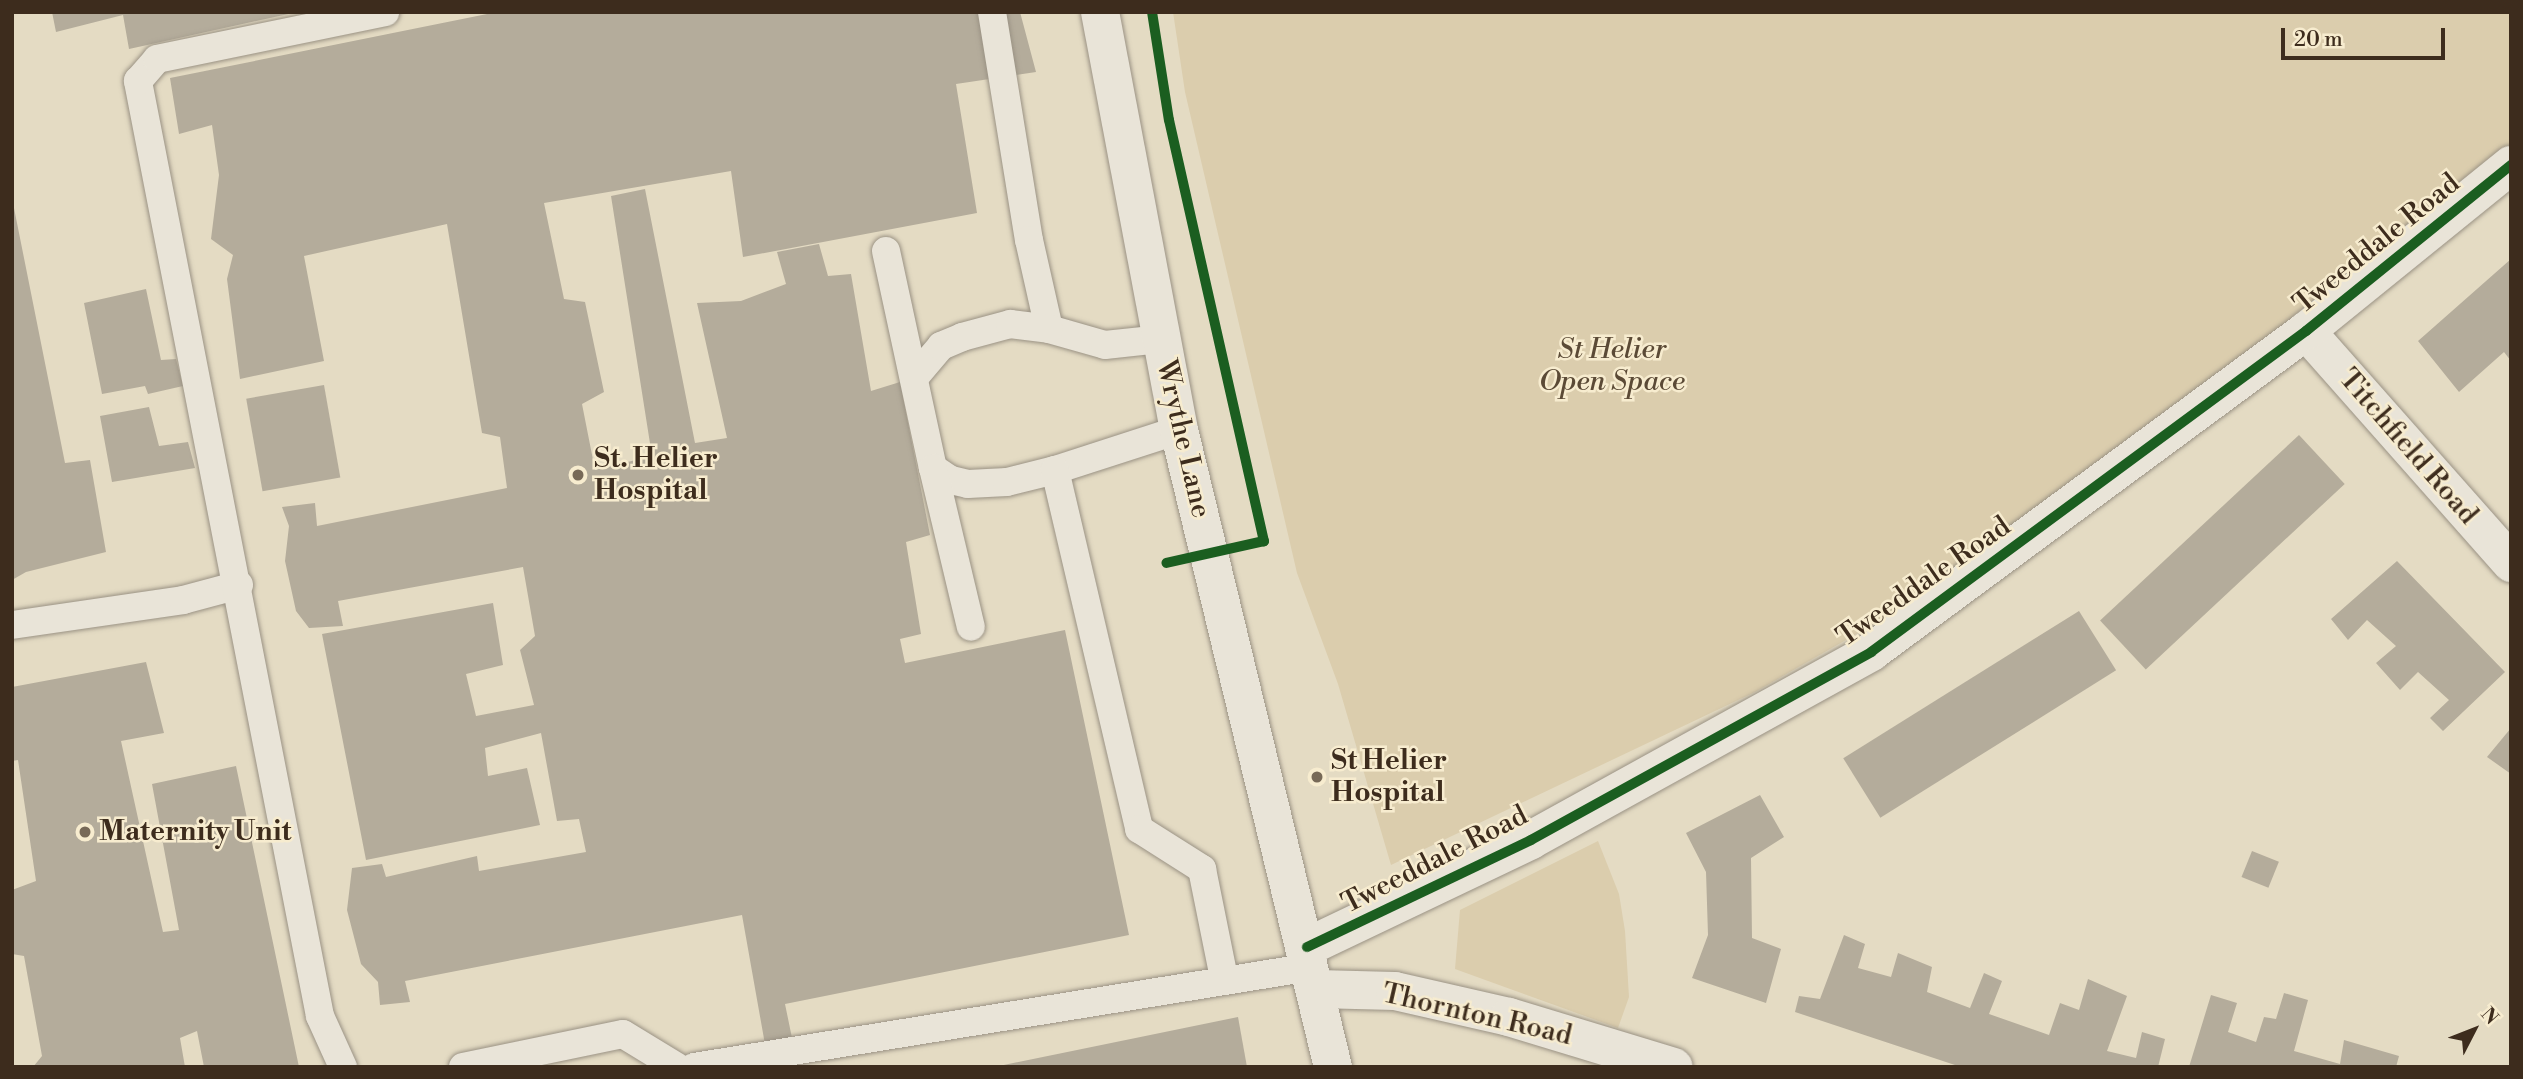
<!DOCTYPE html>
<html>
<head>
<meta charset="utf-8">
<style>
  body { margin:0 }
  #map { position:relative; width:2523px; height:1079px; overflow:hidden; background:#e4dbc3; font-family:"Libre Bodoni",serif }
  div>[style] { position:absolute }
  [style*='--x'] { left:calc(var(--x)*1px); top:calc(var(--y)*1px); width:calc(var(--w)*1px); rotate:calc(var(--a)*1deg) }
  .green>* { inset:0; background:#dbcdad }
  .building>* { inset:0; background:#b4ac9b; transform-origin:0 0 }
  .roads { filter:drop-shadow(0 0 2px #9a9284) drop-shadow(0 0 2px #9a9284) }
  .lane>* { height:28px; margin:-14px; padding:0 14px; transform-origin:14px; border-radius:14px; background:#e9e4d8 }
  .street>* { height:38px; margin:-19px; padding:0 19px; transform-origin:19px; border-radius:19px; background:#e9e4d8 }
  .secondary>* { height:38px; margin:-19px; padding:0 19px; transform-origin:19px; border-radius:19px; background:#e9e4d8 }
  .cycleway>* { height:10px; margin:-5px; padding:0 5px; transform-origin:5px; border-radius:5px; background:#1b5e20 }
  .dots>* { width:19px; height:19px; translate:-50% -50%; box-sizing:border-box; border:4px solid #f7eccf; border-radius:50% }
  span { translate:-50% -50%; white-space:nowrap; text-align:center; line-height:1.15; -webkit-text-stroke:5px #f7eccf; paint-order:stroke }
  .street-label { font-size:28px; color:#3d2c1d }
  .park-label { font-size:28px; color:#5b4a36; font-style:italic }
  .poi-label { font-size:28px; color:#3d2c1d; font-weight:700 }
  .left { translate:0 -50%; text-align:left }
  .frame { position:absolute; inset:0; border:14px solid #3d2c1d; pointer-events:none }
  .north { position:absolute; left:2439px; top:995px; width:70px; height:70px; -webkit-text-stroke:5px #f7eccf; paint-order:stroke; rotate:48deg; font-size:19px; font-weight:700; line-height:28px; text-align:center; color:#3d2c1d }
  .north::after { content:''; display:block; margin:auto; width:24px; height:32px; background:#3d2c1d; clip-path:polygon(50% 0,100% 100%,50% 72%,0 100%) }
  .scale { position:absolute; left:2281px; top:28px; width:164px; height:32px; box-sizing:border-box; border:4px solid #3d2c1d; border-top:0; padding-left:9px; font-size:21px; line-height:24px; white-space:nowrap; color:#3d2c1d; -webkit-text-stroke:5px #f7eccf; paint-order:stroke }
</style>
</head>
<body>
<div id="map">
  <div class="green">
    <i style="clip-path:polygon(1173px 12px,2511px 12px,2511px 144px,2091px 481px,1895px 612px,1755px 692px,1391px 865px,1338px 684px,1297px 573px,1185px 92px)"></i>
    <i style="clip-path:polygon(1598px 841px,1619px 894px,1625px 931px,1629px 997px,1618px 1028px,1455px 969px,1460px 910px)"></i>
  </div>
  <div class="building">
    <i style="clip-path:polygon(52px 12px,293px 12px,293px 13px,129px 49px,123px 15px,56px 32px)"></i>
    <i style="clip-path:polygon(497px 12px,1020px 12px,1036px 72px,956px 84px,977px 213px,743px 257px,731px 171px,544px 203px,564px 299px,585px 302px,604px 392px,582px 404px,595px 470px,652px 456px,611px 196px,645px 189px,695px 443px,727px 438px,697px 303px,741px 301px,786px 284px,777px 252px,819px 244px,828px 276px,851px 274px,871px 391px,900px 382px,930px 535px,906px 542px,921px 634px,900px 639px,905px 663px,1065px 630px,1129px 935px,785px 1004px,798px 1067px,769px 1067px,742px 915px,405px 981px,410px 1002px,380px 1005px,378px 982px,361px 964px,347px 910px,352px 868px,382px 864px,386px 877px,477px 856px,479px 871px,586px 852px,579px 819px,557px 821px,541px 733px,485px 748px,488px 776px,527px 768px,540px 825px,366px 860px,322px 634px,493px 603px,503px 665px,466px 674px,476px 716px,534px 705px,520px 650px,535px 636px,523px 567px,338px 601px,343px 626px,309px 628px,296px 611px,285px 561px,289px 526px,282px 507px,315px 503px,317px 526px,507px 488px,500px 437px,482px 433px,447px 224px,304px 256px,324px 361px,240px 379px,227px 279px,233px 255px,211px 239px,219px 175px,212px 125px,179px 134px,170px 78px)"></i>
    <i style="clip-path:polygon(12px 198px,65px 463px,90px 460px,106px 552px,26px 572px,12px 580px)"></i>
    <i style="clip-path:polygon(2511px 259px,2511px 361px,2504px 352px,2459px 392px,2418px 341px)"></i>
    <i style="clip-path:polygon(146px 289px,161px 360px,176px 359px,183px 386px,148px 394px,145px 386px,102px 394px,84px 303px)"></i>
    <i style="left:324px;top:385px;width:94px;height:79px;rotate:80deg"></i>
    <i style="clip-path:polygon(149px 407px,159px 446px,188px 442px,195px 468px,112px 482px,100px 416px)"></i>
    <i style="left:2299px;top:435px;width:67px;height:272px;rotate:47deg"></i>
    <i style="clip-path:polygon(2397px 561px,2505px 672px,2443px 731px,2430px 718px,2449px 700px,2418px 672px,2400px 690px,2376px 663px,2396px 646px,2367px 620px,2348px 640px,2331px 619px)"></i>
    <i style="left:2079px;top:611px;width:70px;height:278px;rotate:58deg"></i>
    <i style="clip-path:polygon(146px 662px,164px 733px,121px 741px,163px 932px,179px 930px,152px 784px,236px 766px,299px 1067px,204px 1067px,197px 1031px,180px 1038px,185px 1067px,33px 1067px,42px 1056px,24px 956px,12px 954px,12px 890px,36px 881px,18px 760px,12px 761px,12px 687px)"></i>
    <i style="clip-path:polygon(2511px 728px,2511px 774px,2487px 757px)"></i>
    <i style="clip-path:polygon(1760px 795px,1784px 837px,1751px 858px,1752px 938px,1781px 949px,1766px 1003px,1692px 978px,1708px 935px,1706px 872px,1686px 833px)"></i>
    <i style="left:2252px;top:851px;width:29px;height:28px;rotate:22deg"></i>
    <i style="clip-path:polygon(1844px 935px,1865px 944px,1858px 968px,1891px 977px,1898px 953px,1932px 967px,1927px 992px,1970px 1008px,1984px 973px,2002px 981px,1989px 1014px,2049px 1035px,2060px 1003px,2079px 1010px,2088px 979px,2127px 996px,2107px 1051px,2136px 1058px,2142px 1032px,2165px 1039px,2158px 1067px,1961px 1067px,1795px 1012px,1799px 996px,1820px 999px)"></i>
    <i style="clip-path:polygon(2284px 993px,2308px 1000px,2294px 1051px,2340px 1064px,2344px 1040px,2399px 1056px,2396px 1067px,2189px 1067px,2211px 995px,2237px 1003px,2228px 1032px,2256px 1042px,2264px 1017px,2276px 1019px)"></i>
    <i style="clip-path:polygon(1238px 1017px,1247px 1067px,999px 1067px,999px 1066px)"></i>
  </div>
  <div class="roads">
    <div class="lane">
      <i style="--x:992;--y:12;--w:231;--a:80.8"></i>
      <i style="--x:1029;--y:240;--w:91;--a:77.3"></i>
      <i style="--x:1049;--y:329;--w:58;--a:15.9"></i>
      <i style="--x:1105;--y:345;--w:55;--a:-6.2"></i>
      <i style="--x:886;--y:251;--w:222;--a:77.8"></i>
      <i style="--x:933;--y:468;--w:22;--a:34"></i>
      <i style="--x:951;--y:480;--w:17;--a:13"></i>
      <i style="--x:968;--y:484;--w:39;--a:-3"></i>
      <i style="--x:1007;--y:482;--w:49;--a:-14"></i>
      <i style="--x:914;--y:378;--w:42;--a:-49.8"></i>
      <i style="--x:941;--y:346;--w:23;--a:-23"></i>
      <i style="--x:962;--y:337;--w:50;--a:-15.2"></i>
      <i style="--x:1010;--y:324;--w:39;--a:7"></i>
      <i style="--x:1179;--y:430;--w:130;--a:162.1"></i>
      <i style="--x:1055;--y:470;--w:369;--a:76.8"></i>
      <i style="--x:1139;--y:829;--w:75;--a:32.4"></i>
      <i style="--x:1202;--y:869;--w:111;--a:78.6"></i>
      <i style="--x:933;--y:468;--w:163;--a:76.6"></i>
      <i style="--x:12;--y:625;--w:173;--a:-8.3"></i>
      <i style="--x:183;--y:600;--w:58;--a:-15"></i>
      <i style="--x:343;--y:1067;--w:56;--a:-114.3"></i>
      <i style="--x:320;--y:1016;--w:953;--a:-101.02"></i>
      <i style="--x:138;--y:81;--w:29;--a:-49"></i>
      <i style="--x:157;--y:59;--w:233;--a:-11.6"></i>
      <i style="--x:463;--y:1067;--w:163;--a:-11.7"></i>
      <i style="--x:623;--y:1034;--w:63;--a:31.4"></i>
      <i style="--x:694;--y:1067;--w:625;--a:-9.21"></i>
    </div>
    <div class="street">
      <i style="--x:2306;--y:331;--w:310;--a:48.5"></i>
      <i style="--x:1307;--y:947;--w:248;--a:-25.5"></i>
      <i style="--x:1531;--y:840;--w:389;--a:-28.9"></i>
      <i style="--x:1871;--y:652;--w:541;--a:-36.42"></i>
      <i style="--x:2306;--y:331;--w:264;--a:-39"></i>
      <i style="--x:1317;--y:989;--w:78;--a:1.5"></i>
      <i style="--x:1395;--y:991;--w:117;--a:12.8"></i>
      <i style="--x:1509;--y:1017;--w:172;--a:16.9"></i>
    </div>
    <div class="secondary">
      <i style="--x:1100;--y:12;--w:425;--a:79.3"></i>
      <i style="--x:1179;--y:430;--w:655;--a:76.41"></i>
    </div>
  </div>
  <div class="cycleway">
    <i style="--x:1152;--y:12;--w:109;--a:81.1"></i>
    <i style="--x:1169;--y:120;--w:432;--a:77.3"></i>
    <i style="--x:1264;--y:541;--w:100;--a:167.3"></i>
    <i style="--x:1307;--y:947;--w:248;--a:-25.5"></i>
    <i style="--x:1531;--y:840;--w:389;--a:-28.9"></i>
    <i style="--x:1871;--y:652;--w:541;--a:-36.42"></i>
    <i style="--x:2306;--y:331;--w:264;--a:-39"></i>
  </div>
  <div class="dots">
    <i style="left:578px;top:475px;background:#776957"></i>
    <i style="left:1317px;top:777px;background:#776957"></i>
    <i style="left:85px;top:832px;background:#776957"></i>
  </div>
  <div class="street-label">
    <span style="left:2377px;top:244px;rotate:-39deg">Tweeddale Road</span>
    <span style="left:1183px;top:439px;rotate:77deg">Wrythe Lane</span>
    <span style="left:2408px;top:447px;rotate:49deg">Titchfield Road</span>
    <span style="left:1924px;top:582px;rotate:-35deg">Tweeddale Road</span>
    <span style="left:1435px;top:860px;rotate:-27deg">Tweeddale Road</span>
    <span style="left:1477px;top:1015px;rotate:13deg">Thornton Road</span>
  </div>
  <div class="park-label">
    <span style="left:1612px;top:366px">St Helier<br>Open Space</span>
  </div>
  <div class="poi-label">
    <span class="left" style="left:594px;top:475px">St. Helier<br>Hospital</span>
    <span class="left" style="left:1331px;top:777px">St Helier<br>Hospital</span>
    <span class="left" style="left:99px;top:832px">Maternity Unit</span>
  </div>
  <div class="frame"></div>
  <div class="north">N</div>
  <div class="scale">20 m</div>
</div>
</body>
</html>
